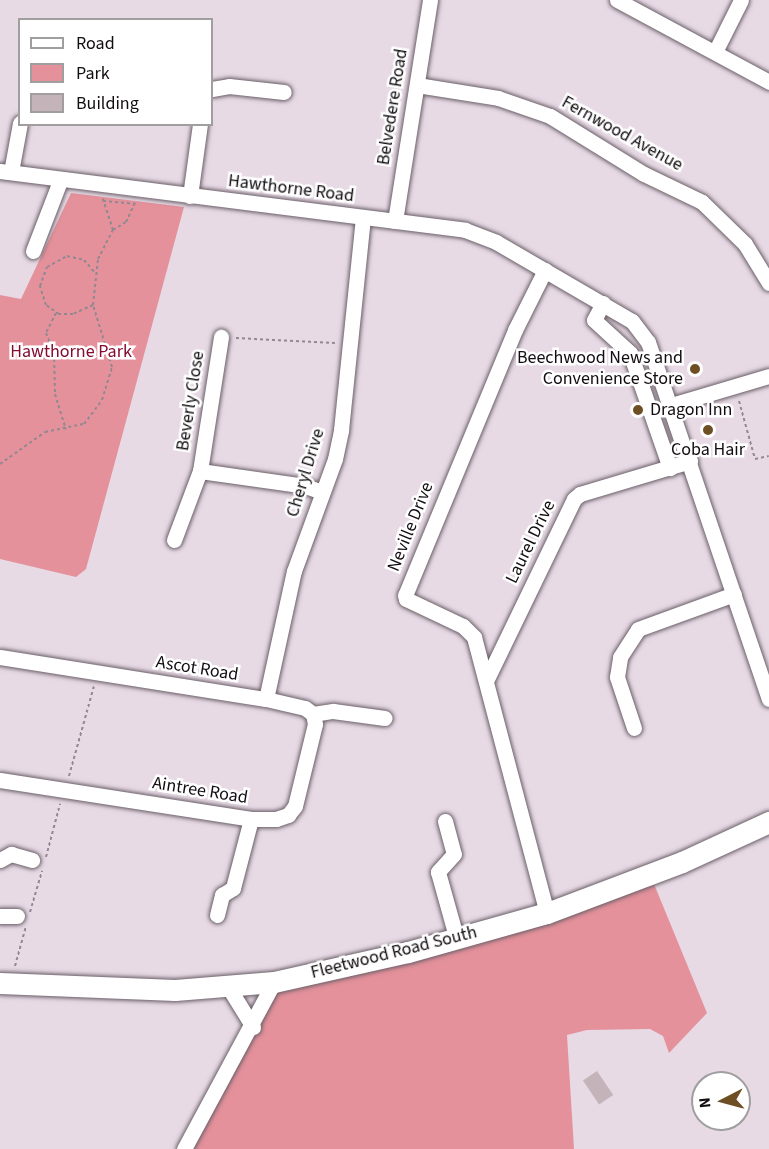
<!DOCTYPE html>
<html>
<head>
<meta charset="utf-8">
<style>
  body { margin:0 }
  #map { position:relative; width:769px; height:1149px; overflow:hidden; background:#e7dae5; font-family:"Source Sans 3",sans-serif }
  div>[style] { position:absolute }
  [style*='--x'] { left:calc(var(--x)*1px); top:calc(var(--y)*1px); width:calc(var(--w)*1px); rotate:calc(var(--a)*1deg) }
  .green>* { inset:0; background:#e4919b }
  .building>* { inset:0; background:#c4b4ba; transform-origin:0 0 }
  .path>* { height:2px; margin-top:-1px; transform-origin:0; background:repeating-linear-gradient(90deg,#928890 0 3px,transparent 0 6px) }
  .roads { filter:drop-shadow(0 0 2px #6a5f68) drop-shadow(0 0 2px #6a5f68) }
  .minor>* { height:15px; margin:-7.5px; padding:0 7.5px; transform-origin:7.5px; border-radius:7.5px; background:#fff }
  .secondary>* { height:21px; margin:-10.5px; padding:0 10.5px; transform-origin:10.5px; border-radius:10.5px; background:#fff }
  .dots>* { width:16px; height:16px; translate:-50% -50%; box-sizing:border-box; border:3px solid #fff; border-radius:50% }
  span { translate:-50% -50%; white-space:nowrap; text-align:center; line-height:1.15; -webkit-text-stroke:5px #fff; paint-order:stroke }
  .street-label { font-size:18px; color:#110d10 }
  .park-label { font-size:18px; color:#850c31 }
  .poi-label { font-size:18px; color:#110d10 }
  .right { translate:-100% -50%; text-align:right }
  .left { translate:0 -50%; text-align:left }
  .legend { position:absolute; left:18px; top:18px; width:195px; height:108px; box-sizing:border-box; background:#fff; border:2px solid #a09e9f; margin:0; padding:8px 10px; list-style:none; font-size:18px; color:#110d10 }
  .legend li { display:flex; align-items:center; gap:12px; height:30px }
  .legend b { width:30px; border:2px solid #a09e9f }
  .north { position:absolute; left:691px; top:1071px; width:60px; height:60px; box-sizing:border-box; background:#fff; border:2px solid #a09e9f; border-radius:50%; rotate:264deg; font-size:16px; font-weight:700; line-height:24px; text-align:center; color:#110d10 }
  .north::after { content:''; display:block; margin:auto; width:21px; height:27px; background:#6e4f24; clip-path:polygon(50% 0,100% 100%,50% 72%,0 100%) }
</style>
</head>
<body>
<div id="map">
  <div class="green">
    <i style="clip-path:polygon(71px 193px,184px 207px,86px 569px,76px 577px,0 559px,0 295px,21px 299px)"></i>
    <i style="clip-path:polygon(654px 884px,707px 1013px,669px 1053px,663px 1036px,650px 1029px,587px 1030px,567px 1035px,574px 1149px,184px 1149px,271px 993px,439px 955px,567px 916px)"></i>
  </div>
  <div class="building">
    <i style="left:597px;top:1071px;width:29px;height:17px;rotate:56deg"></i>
  </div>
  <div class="path">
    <i style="--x:103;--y:201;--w:32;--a:5"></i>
    <i style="--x:113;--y:230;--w:15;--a:-32"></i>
    <i style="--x:126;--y:222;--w:23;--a:-65"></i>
    <i style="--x:93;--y:305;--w:22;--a:156"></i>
    <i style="--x:73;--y:314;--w:14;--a:180"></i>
    <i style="--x:59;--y:314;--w:16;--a:-145"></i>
    <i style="--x:46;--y:305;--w:20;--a:-108"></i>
    <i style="--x:40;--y:286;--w:20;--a:-70"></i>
    <i style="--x:47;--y:267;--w:23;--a:-29"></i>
    <i style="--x:67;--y:256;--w:17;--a:13"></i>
    <i style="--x:84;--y:260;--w:18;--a:49"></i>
    <i style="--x:56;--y:313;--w:22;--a:117"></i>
    <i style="--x:46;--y:333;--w:22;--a:68"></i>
    <i style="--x:54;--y:353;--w:41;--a:88.6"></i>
    <i style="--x:55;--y:394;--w:37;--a:73"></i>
    <i style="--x:236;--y:338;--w:99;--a:2.9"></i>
    <i style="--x:739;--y:401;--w:60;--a:74.6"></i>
    <i style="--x:755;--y:459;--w:14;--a:-12"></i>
    <i style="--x:0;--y:464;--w:55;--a:-35.4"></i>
    <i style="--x:45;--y:432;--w:40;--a:-12"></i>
    <i style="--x:84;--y:424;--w:30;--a:-53"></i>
    <i style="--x:102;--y:400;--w:34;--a:-73"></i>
    <i style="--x:112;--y:367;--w:65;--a:-107"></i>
    <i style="--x:93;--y:305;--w:46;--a:-83.8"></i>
    <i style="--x:98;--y:259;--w:33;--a:-63"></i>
    <i style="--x:113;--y:230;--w:33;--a:-108"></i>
    <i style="--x:69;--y:776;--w:93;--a:-74.5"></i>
    <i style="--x:46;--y:857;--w:55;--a:-75.2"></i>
    <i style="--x:30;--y:912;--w:43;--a:-73.7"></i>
    <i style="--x:15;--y:966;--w:41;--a:-74.6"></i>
  </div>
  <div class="roads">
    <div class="minor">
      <i style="--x:617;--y:0;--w:173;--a:28.3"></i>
      <i style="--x:715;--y:52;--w:58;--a:-63.4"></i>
      <i style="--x:417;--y:85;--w:82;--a:9.1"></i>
      <i style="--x:498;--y:98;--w:55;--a:19.1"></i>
      <i style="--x:550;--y:116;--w:110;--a:31.7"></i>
      <i style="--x:644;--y:174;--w:64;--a:25.8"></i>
      <i style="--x:702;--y:202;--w:60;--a:44.3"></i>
      <i style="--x:745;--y:244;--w:46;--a:58.4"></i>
      <i style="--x:212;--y:89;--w:17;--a:-10"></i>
      <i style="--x:229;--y:86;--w:55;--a:6.2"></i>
      <i style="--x:0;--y:171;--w:469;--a:7.2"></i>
      <i style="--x:465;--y:230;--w:33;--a:21"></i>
      <i style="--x:496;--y:242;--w:157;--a:30.2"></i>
      <i style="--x:632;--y:321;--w:26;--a:53"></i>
      <i style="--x:648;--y:342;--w:377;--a:71.3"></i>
      <i style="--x:11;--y:172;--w:50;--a:-79.6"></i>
      <i style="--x:190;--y:196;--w:73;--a:-82.1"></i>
      <i style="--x:395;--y:221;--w:224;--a:-81"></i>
      <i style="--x:33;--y:251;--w:75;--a:-68.9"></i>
      <i style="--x:545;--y:270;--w:67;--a:116.6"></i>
      <i style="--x:515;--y:330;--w:287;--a:112.5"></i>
      <i style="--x:405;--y:595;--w:4;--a:76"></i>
      <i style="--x:406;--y:599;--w:63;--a:25.3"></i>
      <i style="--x:463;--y:626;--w:16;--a:45"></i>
      <i style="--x:474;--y:637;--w:285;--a:75.2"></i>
      <i style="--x:603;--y:303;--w:19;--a:118"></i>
      <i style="--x:594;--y:320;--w:49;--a:42.5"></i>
      <i style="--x:630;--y:353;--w:122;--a:70.8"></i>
      <i style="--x:671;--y:405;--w:102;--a:-16.5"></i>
      <i style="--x:200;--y:471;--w:106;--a:8.1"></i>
      <i style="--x:305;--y:486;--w:18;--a:19"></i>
      <i style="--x:174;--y:540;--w:74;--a:-69.4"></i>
      <i style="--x:200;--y:471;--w:136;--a:-81.1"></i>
      <i style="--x:0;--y:657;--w:269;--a:9"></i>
      <i style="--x:266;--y:699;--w:40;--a:13"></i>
      <i style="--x:305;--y:708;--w:10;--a:37"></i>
      <i style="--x:313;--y:714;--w:20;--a:-9"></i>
      <i style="--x:333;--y:711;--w:52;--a:7.7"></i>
      <i style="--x:486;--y:681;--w:202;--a:-64.2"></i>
      <i style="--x:574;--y:499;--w:8;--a:-40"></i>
      <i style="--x:580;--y:494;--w:115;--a:-16.7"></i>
      <i style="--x:266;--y:699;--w:131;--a:-77.7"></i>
      <i style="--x:294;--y:571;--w:119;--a:-69.9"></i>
      <i style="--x:335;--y:459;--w:30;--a:-78"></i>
      <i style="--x:341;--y:430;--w:214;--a:-84.1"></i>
      <i style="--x:634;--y:728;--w:54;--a:-108.4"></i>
      <i style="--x:617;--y:677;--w:20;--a:-81"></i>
      <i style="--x:620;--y:657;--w:33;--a:-57"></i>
      <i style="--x:638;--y:629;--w:102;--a:-20"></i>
      <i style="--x:0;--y:780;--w:254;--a:8.8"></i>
      <i style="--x:251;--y:819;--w:25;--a:0"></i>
      <i style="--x:276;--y:819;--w:13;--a:-18"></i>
      <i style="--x:288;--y:815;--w:11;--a:-52"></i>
      <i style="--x:295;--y:806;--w:84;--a:-76.3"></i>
      <i style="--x:315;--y:724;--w:10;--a:-101"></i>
      <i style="--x:445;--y:821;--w:34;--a:75"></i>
      <i style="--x:454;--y:854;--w:24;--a:132"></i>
      <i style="--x:438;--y:872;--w:71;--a:74.4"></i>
      <i style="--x:0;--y:860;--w:13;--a:-29"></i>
      <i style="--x:11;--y:854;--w:22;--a:16"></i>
      <i style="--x:217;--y:915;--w:21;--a:-76"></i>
      <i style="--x:222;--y:895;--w:13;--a:-32"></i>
      <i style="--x:233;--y:888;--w:71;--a:-75.4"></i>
      <i style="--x:0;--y:916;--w:17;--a:0"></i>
      <i style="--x:229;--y:988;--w:46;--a:58.4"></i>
      <i style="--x:184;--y:1149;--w:190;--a:-61.7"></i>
    </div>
    <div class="secondary">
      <i style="--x:0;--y:983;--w:175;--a:2.3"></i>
      <i style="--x:175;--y:990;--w:99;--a:-4.6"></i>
      <i style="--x:274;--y:982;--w:137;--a:-12.6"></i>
      <i style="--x:408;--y:952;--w:144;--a:-15.7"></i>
      <i style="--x:547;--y:913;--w:144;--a:-20.7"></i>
      <i style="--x:682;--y:862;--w:96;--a:-24.7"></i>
    </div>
  </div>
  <div class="dots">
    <i style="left:695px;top:369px;background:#6e4f24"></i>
    <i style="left:638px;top:410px;background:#6e4f24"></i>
    <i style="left:708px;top:430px;background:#6e4f24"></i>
  </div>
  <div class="street-label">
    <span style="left:393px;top:107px;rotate:-81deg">Belvedere Road</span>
    <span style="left:622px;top:134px;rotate:29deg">Fernwood Avenue</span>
    <span style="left:291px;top:189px;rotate:7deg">Hawthorne Road</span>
    <span style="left:191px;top:401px;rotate:-81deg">Beverly Close</span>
    <span style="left:306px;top:473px;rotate:-73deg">Cheryl Drive</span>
    <span style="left:411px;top:527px;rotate:-68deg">Neville Drive</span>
    <span style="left:531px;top:542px;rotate:-64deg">Laurel Drive</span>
    <span style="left:197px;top:669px;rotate:9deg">Ascot Road</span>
    <span style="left:200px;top:791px;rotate:9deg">Aintree Road</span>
    <span style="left:394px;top:953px;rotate:-14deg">Fleetwood Road South</span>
  </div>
  <div class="park-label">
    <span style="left:71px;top:352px">Hawthorne Park</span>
  </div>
  <div class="poi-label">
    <span class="right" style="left:683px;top:369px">Beechwood News and<br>Convenience Store</span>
    <span class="left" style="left:650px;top:410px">Dragon Inn</span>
    <span style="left:708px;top:450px">Coba Hair</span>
  </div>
  <ul class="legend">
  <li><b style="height:8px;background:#fff"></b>Road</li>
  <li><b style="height:16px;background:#e4919b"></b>Park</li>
  <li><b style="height:16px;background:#c4b4ba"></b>Building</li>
  </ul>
  <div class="north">N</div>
</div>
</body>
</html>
